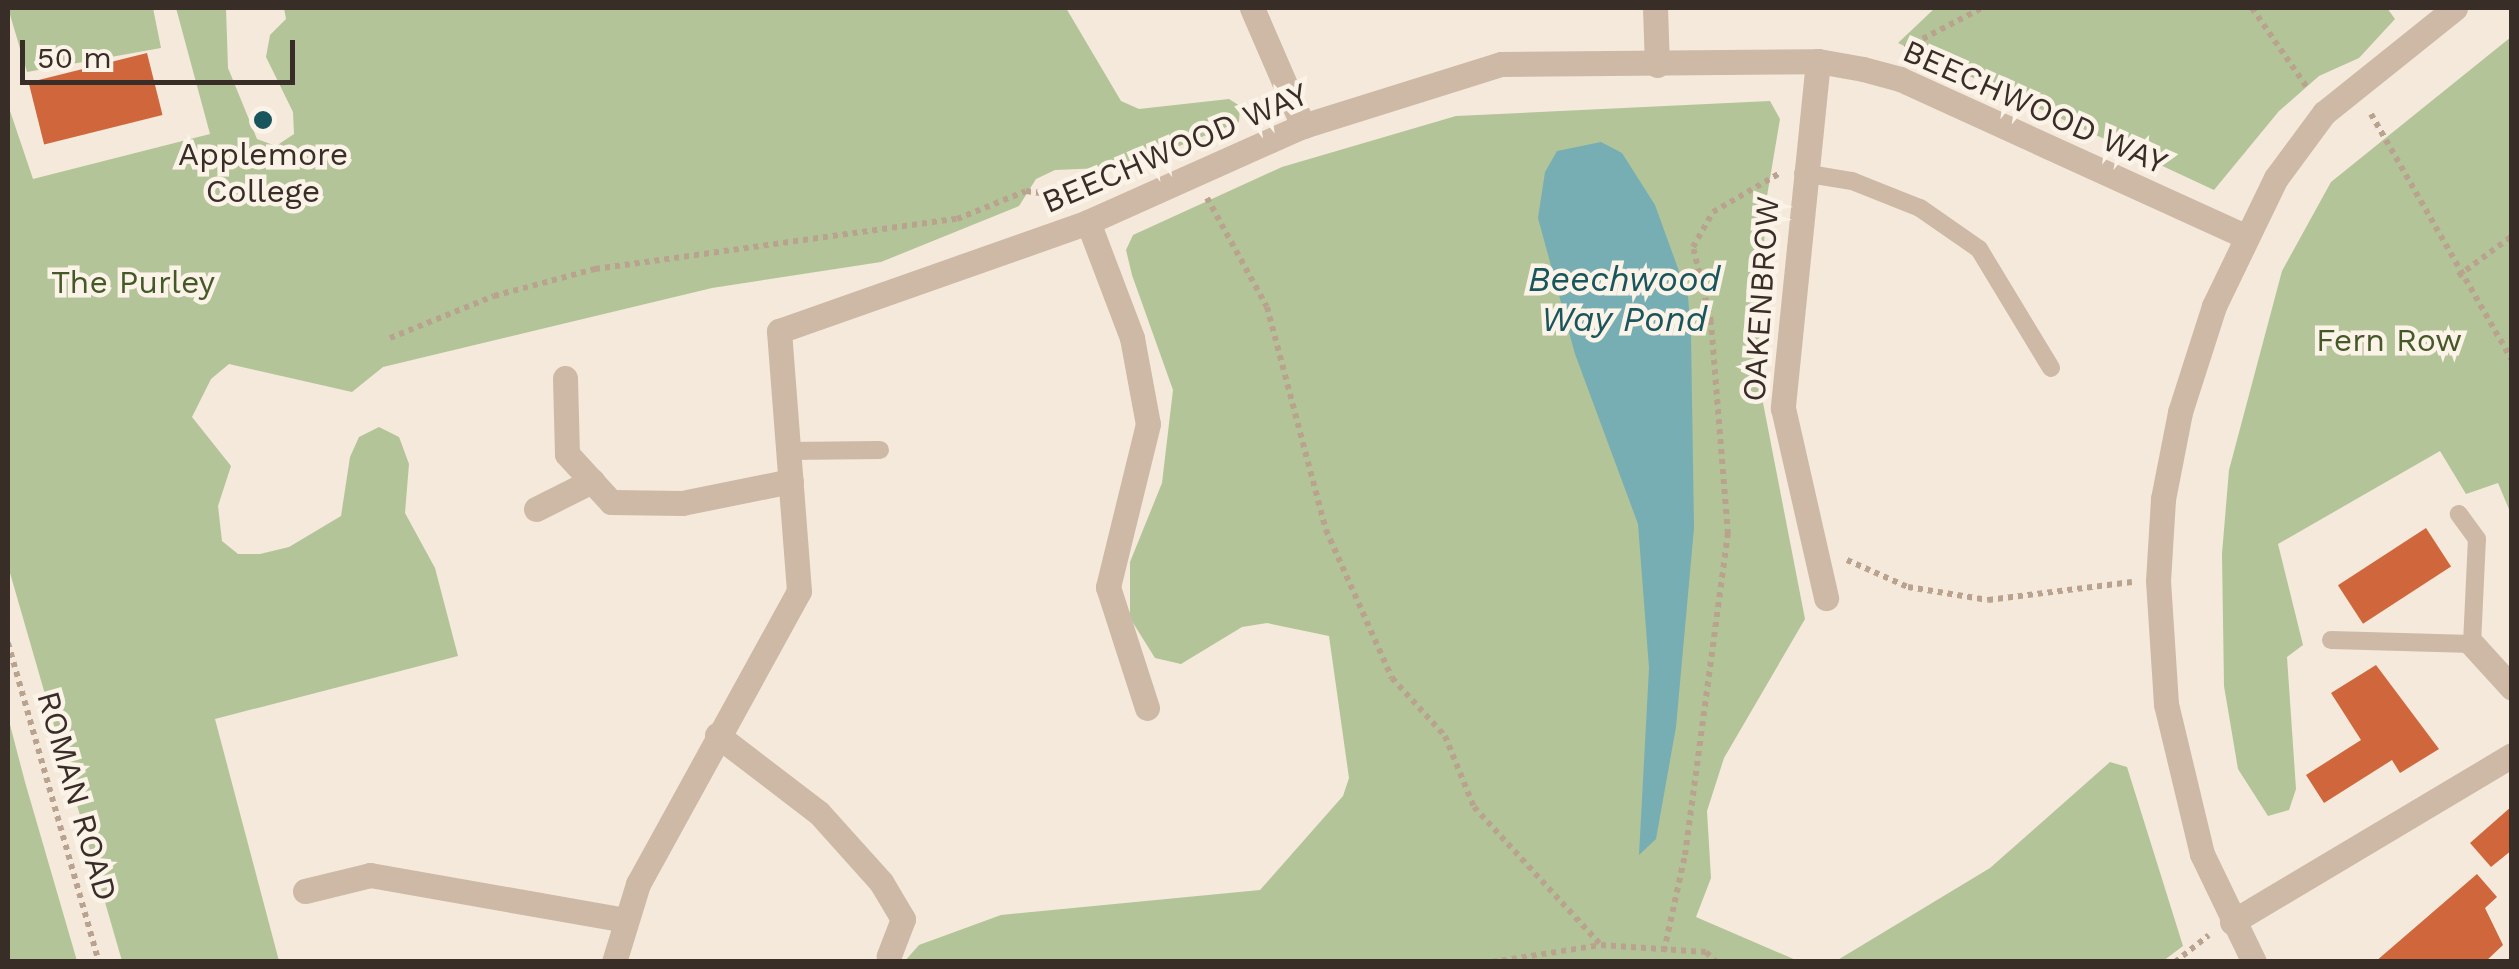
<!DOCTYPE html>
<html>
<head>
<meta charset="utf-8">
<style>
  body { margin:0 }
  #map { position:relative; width:2519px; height:969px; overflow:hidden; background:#f4e9da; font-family:"Work Sans",sans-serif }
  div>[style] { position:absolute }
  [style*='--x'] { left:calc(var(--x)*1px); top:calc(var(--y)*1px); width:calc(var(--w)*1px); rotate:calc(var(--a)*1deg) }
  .green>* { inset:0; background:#b3c499 }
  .water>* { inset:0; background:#76aeb3 }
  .building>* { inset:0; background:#d0673c; transform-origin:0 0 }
  .path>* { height:6px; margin-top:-3px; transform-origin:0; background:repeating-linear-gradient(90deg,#b9a38f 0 5px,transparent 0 10px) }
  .service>* { height:18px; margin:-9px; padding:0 9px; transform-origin:9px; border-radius:9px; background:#cdb9a5 }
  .minor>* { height:25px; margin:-12.5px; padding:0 12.5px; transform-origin:12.5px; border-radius:12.5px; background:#cdb9a5 }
  .tertiary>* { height:25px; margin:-12.5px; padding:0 12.5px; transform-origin:12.5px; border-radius:12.5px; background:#cdb9a5 }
  .dots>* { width:28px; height:28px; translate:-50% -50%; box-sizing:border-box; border:5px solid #fbf3e7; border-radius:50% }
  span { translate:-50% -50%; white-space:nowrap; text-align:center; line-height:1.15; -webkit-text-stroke:9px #fbf3e7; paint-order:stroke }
  .street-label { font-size:32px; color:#382d27 }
  .poi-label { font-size:32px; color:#382d27 }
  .park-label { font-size:32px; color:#445828 }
  .water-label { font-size:35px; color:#19555d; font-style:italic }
  .frame { position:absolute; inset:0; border:10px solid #382d27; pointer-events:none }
  .scale { position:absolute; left:20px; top:40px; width:275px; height:45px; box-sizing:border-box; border:5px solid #382d27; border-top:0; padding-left:12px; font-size:30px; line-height:35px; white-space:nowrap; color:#382d27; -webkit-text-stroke:8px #fbf3e7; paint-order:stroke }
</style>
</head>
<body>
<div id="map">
  <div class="green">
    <i style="clip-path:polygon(8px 8px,153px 8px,161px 48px,27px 72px)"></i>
    <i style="clip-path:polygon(176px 8px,226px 8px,228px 68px,257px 139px,276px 146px,294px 134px,293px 112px,266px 57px,270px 35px,286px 19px,284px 8px,1066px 8px,1121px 101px,1139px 109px,1229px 99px,1240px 106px,1239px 122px,1127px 167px,1055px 170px,1036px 179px,1019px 206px,881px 262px,712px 288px,383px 367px,352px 392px,229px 364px,211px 379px,192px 417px,231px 466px,218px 506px,222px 541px,238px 554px,260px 554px,289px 547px,341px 516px,350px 457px,359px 437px,379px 427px,399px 437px,409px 464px,405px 513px,435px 568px,458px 656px,215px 719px,279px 961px,122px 961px,8px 566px,8px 105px,33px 179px,210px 134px)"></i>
    <i style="clip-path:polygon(1935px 8px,2387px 8px,2395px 19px,2359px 58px,2319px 76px,2279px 111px,2214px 190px,1898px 43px)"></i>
    <i style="clip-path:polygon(2511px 37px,2511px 514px,2498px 483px,2466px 494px,2440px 451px,2278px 544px,2303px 645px,2287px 657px,2296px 789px,2289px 810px,2268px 816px,2238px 769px,2224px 686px,2222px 554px,2229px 470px,2282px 271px,2331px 182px)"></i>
    <i style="clip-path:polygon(1770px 101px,1780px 119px,1766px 202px,1758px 377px,1805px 619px,1724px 758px,1707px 811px,1711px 878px,1696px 917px,1798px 961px,904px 962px,919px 945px,1001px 915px,1260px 890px,1343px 796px,1349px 778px,1329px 636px,1267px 623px,1242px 627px,1181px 664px,1155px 658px,1130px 618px,1130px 562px,1162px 483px,1173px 390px,1132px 275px,1126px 250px,1133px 235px,1282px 167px,1456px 116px)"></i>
    <i style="clip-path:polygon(8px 717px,25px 782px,77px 961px,8px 961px)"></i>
    <i style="clip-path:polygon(2110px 762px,2127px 767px,2183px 946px,2163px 961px,1836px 961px,1990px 868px)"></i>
  </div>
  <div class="water">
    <i style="clip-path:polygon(1601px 142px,1622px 153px,1655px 205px,1688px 296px,1691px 336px,1694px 528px,1676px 727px,1656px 839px,1639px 855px,1649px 668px,1638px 524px,1575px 354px,1538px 218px,1545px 172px,1557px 151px)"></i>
  </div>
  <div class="building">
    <i style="left:147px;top:53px;width:64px;height:122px;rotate:76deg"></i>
    <i style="left:2426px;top:528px;width:46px;height:105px;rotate:57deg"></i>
    <i style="clip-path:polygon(2376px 665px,2439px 749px,2400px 773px,2392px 760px,2324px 803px,2306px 775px,2361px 740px,2331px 693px)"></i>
    <i style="clip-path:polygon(2512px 806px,2512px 850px,2491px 867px,2470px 843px)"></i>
    <i style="clip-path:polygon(2477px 874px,2497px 897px,2485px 908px,2503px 945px,2485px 962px,2375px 962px)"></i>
  </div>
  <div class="path">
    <i style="--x:2252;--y:8;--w:98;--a:55.3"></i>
    <i style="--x:1905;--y:48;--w:87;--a:-27.5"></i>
    <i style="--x:2371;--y:114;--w:284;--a:60.2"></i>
    <i style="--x:1207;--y:198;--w:124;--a:61.2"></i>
    <i style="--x:1267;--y:307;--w:231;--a:75.2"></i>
    <i style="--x:1326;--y:530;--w:162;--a:66"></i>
    <i style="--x:1392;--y:678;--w:79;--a:47.6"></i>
    <i style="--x:1445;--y:736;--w:77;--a:67.8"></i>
    <i style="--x:1474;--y:807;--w:188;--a:47.4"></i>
    <i style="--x:1601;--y:945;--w:105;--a:3.8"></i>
    <i style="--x:1706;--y:952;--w:14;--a:45"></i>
    <i style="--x:2458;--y:276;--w:67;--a:-36.5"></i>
    <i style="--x:390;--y:338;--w:112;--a:-22"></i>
    <i style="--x:494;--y:296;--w:105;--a:-15"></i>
    <i style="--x:595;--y:269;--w:365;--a:-7.9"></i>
    <i style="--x:957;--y:219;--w:74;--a:-22.1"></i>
    <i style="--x:1026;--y:191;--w:37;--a:8"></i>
    <i style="--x:1847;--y:560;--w:67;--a:23.9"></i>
    <i style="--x:1908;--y:587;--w:81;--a:9.2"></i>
    <i style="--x:1988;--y:600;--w:145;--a:-7.1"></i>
    <i style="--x:8;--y:643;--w:332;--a:74.1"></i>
    <i style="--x:1664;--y:951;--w:98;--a:-77.7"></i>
    <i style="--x:1685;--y:855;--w:324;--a:-82.4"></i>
    <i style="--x:1728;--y:534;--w:213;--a:-94.6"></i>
    <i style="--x:1711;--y:322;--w:77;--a:-103.5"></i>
    <i style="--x:1693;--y:247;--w:40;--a:-60.3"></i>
    <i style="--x:1713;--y:212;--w:78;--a:-30.2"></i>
    <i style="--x:1492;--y:962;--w:109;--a:-8.9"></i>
    <i style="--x:2175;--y:962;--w:43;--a:-38.5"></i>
  </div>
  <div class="service">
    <i style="--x:1803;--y:173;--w:50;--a:9.3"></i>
    <i style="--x:1852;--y:181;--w:73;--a:21.7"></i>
    <i style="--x:1920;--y:208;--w:72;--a:34.8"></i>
    <i style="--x:1979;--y:249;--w:139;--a:58.8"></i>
    <i style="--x:788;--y:451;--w:92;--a:-0.6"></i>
    <i style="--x:2331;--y:640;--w:141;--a:1.6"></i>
    <i style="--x:2472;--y:644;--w:105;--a:-87.3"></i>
    <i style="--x:2477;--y:539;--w:31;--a:-126"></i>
  </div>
  <div class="minor">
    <i style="--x:1252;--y:8;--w:129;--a:66.6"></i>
    <i style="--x:1655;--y:8;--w:57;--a:88"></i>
    <i style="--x:1818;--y:61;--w:349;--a:95.8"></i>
    <i style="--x:1783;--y:408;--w:195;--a:77.2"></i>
    <i style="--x:1088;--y:222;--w:124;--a:69.2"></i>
    <i style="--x:1132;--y:338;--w:87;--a:79.5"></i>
    <i style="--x:1148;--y:424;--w:168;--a:103.8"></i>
    <i style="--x:1108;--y:587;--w:127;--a:72.1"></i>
    <i style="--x:565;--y:378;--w:76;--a:88.5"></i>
    <i style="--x:567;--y:454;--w:65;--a:47.5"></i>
    <i style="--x:611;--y:502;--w:71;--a:0.8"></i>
    <i style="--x:682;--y:503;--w:111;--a:-11.4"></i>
    <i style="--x:536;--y:509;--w:63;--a:-26.6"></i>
    <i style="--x:2472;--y:644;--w:59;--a:47.7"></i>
    <i style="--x:717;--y:735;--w:128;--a:37.4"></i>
    <i style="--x:819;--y:813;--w:93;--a:48.1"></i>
    <i style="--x:881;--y:882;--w:43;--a:59.3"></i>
    <i style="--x:903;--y:919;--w:40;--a:111"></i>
    <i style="--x:305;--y:891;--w:67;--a:-13.8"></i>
    <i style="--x:370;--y:875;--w:258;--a:10"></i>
    <i style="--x:2232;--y:922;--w:326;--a:-30.8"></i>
    <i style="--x:614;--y:962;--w:82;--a:-72.9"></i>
    <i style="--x:638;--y:884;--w:334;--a:-61.2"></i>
    <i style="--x:799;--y:591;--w:261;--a:-94.4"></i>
    <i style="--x:779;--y:331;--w:328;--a:-19.4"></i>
    <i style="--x:1088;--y:222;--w:235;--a:-24.1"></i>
    <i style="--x:1303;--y:126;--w:207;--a:-17.4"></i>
    <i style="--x:1501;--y:64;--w:317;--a:-0.5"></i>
    <i style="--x:1818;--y:61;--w:46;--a:10.1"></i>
    <i style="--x:1863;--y:69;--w:38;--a:15"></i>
    <i style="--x:1900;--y:79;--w:379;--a:24.5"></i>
  </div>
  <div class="tertiary">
    <i style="--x:2254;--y:962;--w:120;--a:-115.7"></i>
    <i style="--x:2202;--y:854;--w:154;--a:-103.5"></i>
    <i style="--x:2166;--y:704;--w:123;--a:-93.7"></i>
    <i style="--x:2158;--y:581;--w:82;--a:-86.5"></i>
    <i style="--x:2163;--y:499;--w:89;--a:-78.9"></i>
    <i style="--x:2180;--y:412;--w:111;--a:-72.2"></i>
    <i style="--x:2214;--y:306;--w:142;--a:-64.2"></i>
    <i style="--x:2276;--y:178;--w:81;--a:-53.6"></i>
    <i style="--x:2324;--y:113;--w:168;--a:-38.7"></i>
  </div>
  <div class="dots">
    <i style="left:263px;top:120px;background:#19555d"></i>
  </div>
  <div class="street-label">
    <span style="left:2035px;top:107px;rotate:24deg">BEECHWOOD WAY</span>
    <span style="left:1175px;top:148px;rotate:-23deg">BEECHWOOD WAY</span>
    <span style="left:1761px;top:299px;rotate:-86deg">OAKENBROW</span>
    <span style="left:77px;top:796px;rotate:74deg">ROMAN ROAD</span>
  </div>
  <div class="poi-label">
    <span style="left:263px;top:173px">Applemore<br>College</span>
  </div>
  <div class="park-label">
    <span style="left:133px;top:282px">The Purley</span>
    <span style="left:2389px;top:340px">Fern Row</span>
  </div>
  <div class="water-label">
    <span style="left:1624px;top:299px">Beechwood<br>Way Pond</span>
  </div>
  <div class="frame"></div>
  <div class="scale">50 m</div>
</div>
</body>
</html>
